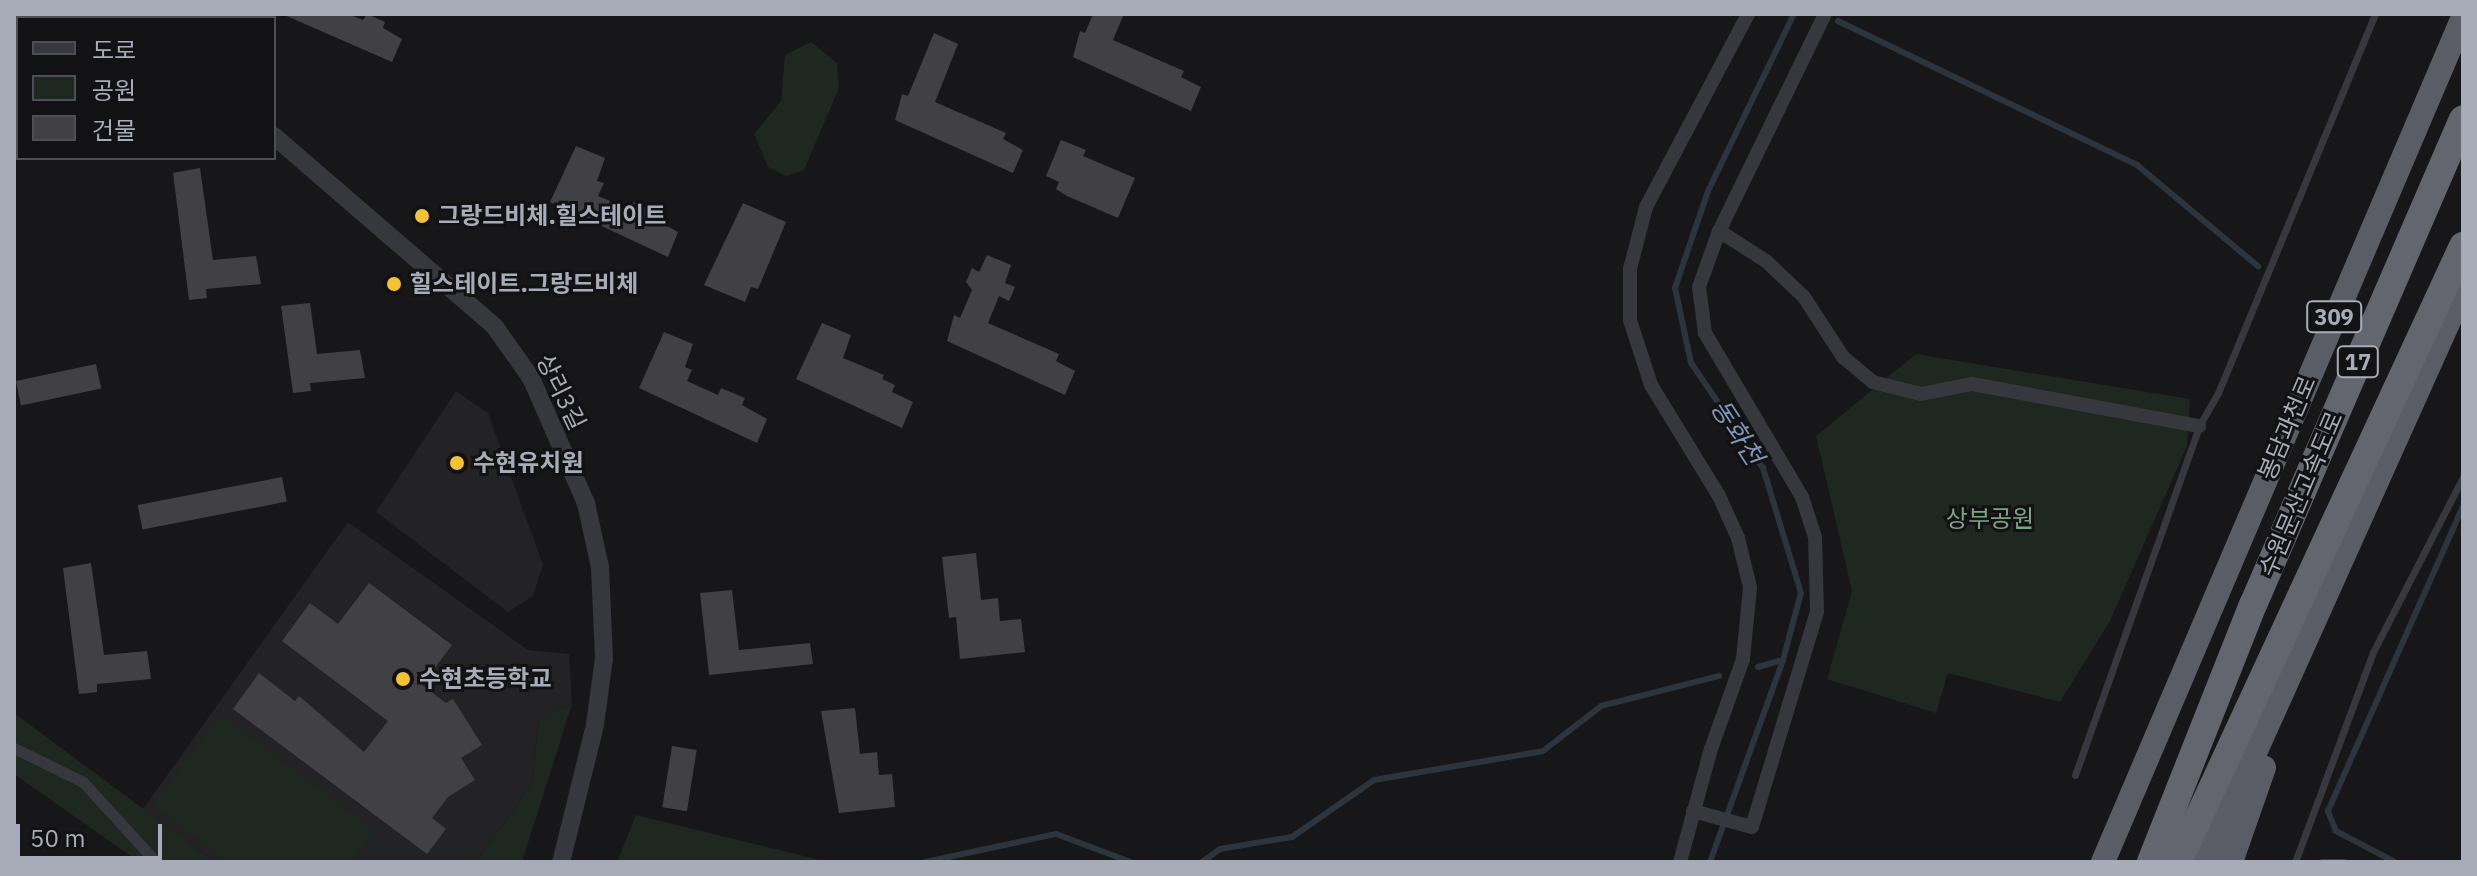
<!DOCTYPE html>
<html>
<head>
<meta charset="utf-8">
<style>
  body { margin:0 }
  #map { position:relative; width:2477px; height:876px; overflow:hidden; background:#171618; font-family:"IBM Plex Sans","Noto Sans KR",sans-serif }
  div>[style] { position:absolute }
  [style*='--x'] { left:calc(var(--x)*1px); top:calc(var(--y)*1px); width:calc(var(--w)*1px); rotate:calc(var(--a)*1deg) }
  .built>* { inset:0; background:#232225 }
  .green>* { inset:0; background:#1e2720 }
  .stream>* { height:6px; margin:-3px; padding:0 3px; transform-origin:3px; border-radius:3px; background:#2c343d }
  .building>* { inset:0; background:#414145; transform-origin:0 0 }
  .service>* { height:7px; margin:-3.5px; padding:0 3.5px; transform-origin:3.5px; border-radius:3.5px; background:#37383d }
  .pedestrian>* { height:11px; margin:-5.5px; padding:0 5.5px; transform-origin:5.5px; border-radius:5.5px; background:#37383d }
  .minor>* { height:14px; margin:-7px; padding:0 7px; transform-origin:7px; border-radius:7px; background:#37383d }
  .tertiary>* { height:18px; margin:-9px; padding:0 9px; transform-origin:9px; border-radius:9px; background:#37383d }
  .trunk>* { height:24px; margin:-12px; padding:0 12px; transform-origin:12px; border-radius:12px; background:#5b5d66 }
  .motorway>* { height:28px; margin:-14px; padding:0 14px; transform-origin:14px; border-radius:14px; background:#63656f }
  .dots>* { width:22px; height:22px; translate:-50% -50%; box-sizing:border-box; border:4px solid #121113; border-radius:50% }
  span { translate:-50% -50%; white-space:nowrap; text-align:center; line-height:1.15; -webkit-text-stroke:6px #121113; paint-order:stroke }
  .shield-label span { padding:2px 6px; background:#121113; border:2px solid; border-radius:6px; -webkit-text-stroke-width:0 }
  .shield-label { font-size:22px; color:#a8acb8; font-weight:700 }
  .poi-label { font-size:24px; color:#a8acb8; font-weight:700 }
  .left { translate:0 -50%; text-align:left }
  .street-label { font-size:24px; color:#a8acb8 }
  .park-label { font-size:24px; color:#7fa385 }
  .water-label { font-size:26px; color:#7f97b4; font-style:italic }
  .frame { position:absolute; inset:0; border:16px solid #a8acb8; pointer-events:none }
  .legend { position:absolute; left:16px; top:16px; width:260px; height:144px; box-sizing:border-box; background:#121113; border:2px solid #4e4f55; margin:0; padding:10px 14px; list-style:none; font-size:24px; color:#a8acb8 }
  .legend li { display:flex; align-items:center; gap:16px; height:40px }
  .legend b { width:40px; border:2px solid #4e4f55 }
  .scale { position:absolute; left:16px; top:824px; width:146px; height:36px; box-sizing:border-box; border:4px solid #a8acb8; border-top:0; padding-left:10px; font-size:24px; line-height:28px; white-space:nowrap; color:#a8acb8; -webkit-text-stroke:6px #121113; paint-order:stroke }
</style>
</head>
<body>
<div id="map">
  <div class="built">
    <i style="clip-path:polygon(456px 391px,488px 413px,543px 565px,533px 596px,508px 612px,376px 512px)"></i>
    <i style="clip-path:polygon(348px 522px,528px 650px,569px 654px,572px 704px,539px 718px,532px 784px,476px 862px,215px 862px,143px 809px)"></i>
  </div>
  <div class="green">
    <i style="clip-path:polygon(811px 42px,837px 63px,839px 88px,804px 170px,786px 176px,768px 167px,754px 134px,781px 101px,785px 55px)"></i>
    <i style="clip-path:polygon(1916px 354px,2190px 399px,2187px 446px,2110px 621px,2060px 702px,1948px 673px,1936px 713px,1827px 679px,1852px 591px,1816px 436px)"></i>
    <i style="clip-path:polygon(572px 704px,522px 862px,476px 862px,532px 784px,539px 718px)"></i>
    <i style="clip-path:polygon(14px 713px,215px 862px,139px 862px,14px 774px)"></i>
    <i style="clip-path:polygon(221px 715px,375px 831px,351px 862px,228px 862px,153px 805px)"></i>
    <i style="clip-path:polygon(636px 815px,820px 860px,825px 862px,617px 862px)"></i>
  </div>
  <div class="stream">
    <i style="--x:1838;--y:21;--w:332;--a:25.7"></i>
    <i style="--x:2137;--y:165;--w:158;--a:39.9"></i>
    <i style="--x:1758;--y:667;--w:26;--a:-16"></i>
    <i style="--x:925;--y:862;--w:134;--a:-12.1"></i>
    <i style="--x:1056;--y:834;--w:80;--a:20.5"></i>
    <i style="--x:1202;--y:862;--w:22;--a:-36"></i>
    <i style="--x:1220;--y:849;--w:73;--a:-9.5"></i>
    <i style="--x:1292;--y:837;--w:100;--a:-34.8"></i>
    <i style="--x:1374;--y:780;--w:171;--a:-9.7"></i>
    <i style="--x:1543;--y:751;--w:73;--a:-37.8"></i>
    <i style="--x:1601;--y:706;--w:122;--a:-14.3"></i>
    <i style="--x:1710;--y:862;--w:215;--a:-70.1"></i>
    <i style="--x:1783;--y:660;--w:69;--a:-75"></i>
    <i style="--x:1801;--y:593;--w:131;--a:-106.9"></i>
    <i style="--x:1763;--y:468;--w:127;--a:-124.4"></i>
    <i style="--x:1691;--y:363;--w:77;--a:-102"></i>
    <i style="--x:1675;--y:288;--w:102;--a:-71.2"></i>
    <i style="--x:1708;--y:191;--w:197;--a:-64.1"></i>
    <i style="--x:2395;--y:862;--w:67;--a:-152.3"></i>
    <i style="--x:2336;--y:831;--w:22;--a:-112"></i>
    <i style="--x:2328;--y:811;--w:334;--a:-66.1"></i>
  </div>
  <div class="building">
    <i style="clip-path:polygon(282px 14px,348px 14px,363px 20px,367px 14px,385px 22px,383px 28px,402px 39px,392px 62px)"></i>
    <i style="clip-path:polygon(1093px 14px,1124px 14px,1113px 40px,1184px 71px,1181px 77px,1201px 87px,1191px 111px,1073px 57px,1080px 31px,1085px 33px)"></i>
    <i style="clip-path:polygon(934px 33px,958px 44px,935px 102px,1006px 133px,1003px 139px,1023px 150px,1013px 173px,895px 120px,902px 94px,908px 96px)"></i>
    <i style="clip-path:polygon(1061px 140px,1086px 150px,1083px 156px,1135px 178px,1118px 218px,1067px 196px,1056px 189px,1059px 182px,1046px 176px)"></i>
    <i style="clip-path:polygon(576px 146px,605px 158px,597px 181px,604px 183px,598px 196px,630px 209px,633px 202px,657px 212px,654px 219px,678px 232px,668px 257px,550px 202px)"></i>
    <i style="clip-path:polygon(200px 168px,213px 260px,256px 256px,261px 284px,206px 289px,207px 298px,189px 300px,173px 173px)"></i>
    <i style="clip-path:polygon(743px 203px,786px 222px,758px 289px,751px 287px,745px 302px,704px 285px)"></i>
    <i style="clip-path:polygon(987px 255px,1011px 265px,1005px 283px,1015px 287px,1009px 301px,999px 296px,988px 323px,1059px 354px,1056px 361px,1075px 371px,1065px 395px,947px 341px,954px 315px,960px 318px,972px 290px,966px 282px,972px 268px,979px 272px)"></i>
    <i style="clip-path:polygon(310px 303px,317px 354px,360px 350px,365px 378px,310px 383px,311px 391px,293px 393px,281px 306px)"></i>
    <i style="clip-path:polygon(822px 323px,851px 335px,843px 358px,884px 375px,882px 379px,895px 385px,892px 392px,913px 402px,902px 428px,796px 379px)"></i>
    <i style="clip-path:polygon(664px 332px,693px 344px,685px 367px,692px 370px,687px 381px,718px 395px,721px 388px,745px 398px,742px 405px,767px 419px,757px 443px,639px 388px)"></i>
    <i style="left:96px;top:364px;width:25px;height:82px;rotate:78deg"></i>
    <i style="left:282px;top:477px;width:25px;height:147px;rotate:79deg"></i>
    <i style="clip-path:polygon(976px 553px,981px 600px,998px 598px,1000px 621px,1021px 619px,1025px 652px,960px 659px,956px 617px,949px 618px,942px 557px)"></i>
    <i style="clip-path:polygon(91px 563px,104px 655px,147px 651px,151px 679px,97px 684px,97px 692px,79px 694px,63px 568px)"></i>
    <i style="clip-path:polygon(369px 583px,452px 645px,422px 685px,446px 703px,453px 699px,482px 745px,461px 758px,475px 780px,448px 797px,432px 818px,446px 829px,427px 854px,233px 709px,259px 673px,295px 701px,299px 696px,364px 752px,388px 721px,282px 641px,310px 603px,338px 624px)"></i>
    <i style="clip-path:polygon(732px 590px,739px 650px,810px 643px,813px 664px,709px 675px,700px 593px)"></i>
    <i style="clip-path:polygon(855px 708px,860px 754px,877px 752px,879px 775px,892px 774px,895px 807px,839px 813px,821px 711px)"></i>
    <i style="left:672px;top:746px;width:25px;height:62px;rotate:9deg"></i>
  </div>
  <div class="service">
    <i style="--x:2075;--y:775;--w:370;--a:-70.4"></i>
    <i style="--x:2199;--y:426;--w:38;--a:-60"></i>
    <i style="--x:2218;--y:393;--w:410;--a:-67.5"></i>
    <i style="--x:2295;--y:862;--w:224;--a:-69.6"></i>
    <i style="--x:2373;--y:652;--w:197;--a:-62.8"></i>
    <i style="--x:2322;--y:862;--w:22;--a:0"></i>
  </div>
  <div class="pedestrian">
    <i style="--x:14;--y:748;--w:77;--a:26.2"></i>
    <i style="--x:83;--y:782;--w:108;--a:47.6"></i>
  </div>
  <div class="minor">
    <i style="--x:1825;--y:14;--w:242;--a:116"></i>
    <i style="--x:1719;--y:231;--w:56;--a:32.6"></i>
    <i style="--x:1766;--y:261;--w:52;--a:43.5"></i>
    <i style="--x:1804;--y:297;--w:72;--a:57"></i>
    <i style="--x:1843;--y:357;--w:39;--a:40"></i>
    <i style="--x:1873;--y:382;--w:49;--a:14"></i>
    <i style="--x:1921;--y:394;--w:52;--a:-11.1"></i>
    <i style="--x:1972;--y:384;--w:231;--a:10.5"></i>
    <i style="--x:1693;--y:811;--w:61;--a:15.2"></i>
    <i style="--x:1752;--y:827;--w:225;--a:-73.2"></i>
    <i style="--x:1817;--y:612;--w:75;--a:-91.5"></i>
    <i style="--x:1815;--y:537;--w:42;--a:-108"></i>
    <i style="--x:1802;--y:497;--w:191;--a:-120.6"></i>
    <i style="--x:1705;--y:333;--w:46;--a:-97.4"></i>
    <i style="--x:1699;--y:287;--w:59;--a:-70.3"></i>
    <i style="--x:1680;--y:862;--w:117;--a:-74.7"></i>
    <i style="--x:1711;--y:749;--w:96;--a:-70.4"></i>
    <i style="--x:1743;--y:659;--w:72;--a:-84.4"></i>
    <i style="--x:1750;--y:587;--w:50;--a:-103.8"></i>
    <i style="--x:1738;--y:538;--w:46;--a:-114.3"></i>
    <i style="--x:1719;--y:496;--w:130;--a:-121.5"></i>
    <i style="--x:1651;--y:385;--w:68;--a:-107.9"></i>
    <i style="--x:1630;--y:320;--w:51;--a:-90"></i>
    <i style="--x:1630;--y:269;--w:64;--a:-75.5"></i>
    <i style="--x:1646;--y:207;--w:218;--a:-62.1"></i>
  </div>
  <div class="tertiary">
    <i style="--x:104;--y:14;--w:7;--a:34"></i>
    <i style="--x:274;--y:136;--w:292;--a:40.8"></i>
    <i style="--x:495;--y:327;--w:62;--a:54.8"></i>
    <i style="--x:531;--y:378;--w:137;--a:66.3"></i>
    <i style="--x:586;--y:503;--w:66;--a:77.7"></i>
    <i style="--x:600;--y:567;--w:91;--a:87.5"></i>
    <i style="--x:604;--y:658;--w:68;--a:97.7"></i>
    <i style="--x:595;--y:725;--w:141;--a:103.9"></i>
  </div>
  <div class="trunk">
    <i style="--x:2103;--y:862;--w:918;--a:-66.92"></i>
    <i style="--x:2206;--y:862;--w:627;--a:-65.81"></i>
    <i style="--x:2231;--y:862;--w:100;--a:-70.7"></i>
  </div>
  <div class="motorway">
    <i style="--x:2151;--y:862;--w:277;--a:-68.4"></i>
    <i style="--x:2253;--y:605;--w:529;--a:-66.63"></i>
    <i style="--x:2178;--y:862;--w:679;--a:-65.17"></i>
  </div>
  <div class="dots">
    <i style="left:422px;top:216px;background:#f3c334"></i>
    <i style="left:394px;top:284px;background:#f3c334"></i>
    <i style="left:457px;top:463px;background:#f3c334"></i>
    <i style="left:403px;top:679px;background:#f3c334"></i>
  </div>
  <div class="shield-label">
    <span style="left:2334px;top:317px">309</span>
    <span style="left:2358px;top:362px">17</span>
  </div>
  <div class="poi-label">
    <span class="left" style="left:438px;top:216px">그랑드비체.힐스테이트</span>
    <span class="left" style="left:410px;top:284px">힐스테이트.그랑드비체</span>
    <span class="left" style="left:473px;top:463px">수현유치원</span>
    <span class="left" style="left:419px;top:679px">수현초등학교</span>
  </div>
  <div class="street-label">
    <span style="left:561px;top:392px;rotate:64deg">상리3길</span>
    <span style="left:2287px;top:428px;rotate:-67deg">봉담과천로</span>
    <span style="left:2301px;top:494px;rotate:-67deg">수원문산고속도로</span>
  </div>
  <div class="park-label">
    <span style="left:1990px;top:519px">상부공원</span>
  </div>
  <div class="water-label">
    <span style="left:1737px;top:432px;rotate:57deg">동화천</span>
  </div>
  <div class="frame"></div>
  <ul class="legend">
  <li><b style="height:10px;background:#37383d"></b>도로</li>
  <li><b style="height:22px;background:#1e2720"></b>공원</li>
  <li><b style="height:22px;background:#414145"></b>건물</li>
  </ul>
  <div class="scale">50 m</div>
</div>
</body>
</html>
